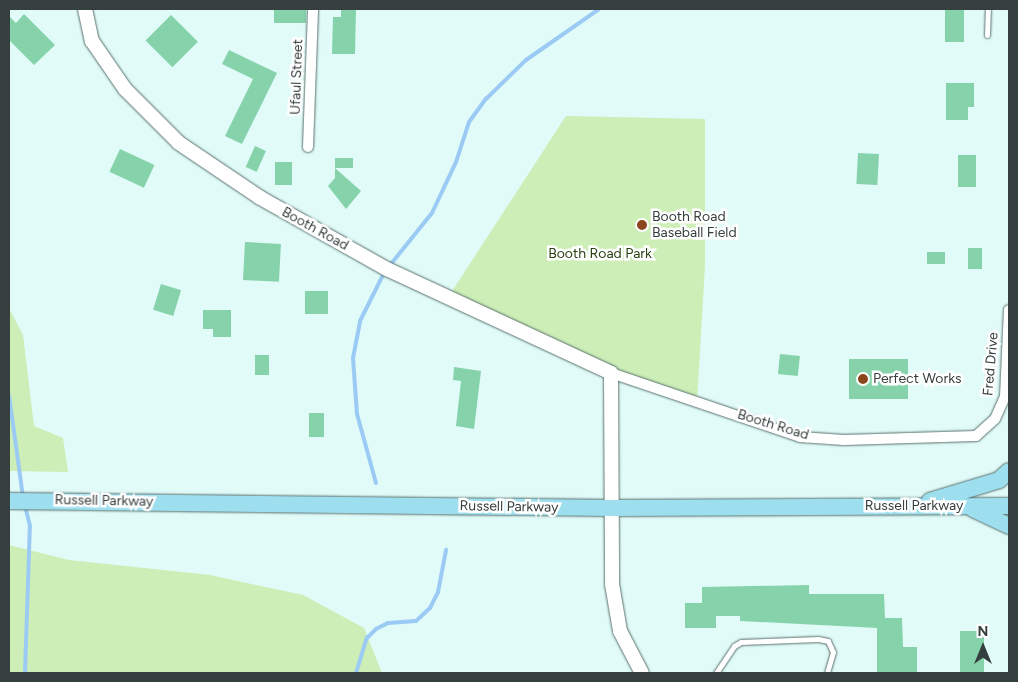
<!DOCTYPE html>
<html>
<head>
<meta charset="utf-8">
<style>
  body { margin:0 }
  #map { position:relative; width:1018px; height:682px; overflow:hidden; background:#e0fbf8; font-family:Figtree,sans-serif }
  div>[style] { position:absolute }
  [style*='--x'] { left:calc(var(--x)*1px); top:calc(var(--y)*1px); width:calc(var(--w)*1px); rotate:calc(var(--a)*1deg) }
  .green>* { inset:0; background:#cdeeb6 }
  .stream>* { height:4px; margin:-2px; padding:0 2px; transform-origin:2px; border-radius:2px; background:#9bcbf4 }
  .building>* { inset:0; background:#86d3ab; transform-origin:0 0 }
  .roads { filter:drop-shadow(0 0 1px #5a716f) drop-shadow(0 0 1px #5a716f) }
  .service>* { height:5px; margin:-2.5px; padding:0 2.5px; transform-origin:2.5px; border-radius:2.5px; background:#fff }
  .minor>* { height:10px; margin:-5px; padding:0 5px; transform-origin:5px; border-radius:5px; background:#fff }
  .tertiary>* { height:14px; margin:-7px; padding:0 7px; transform-origin:7px; border-radius:7px; background:#fff }
  .primary>* { height:16px; margin:-8px; padding:0 8px; transform-origin:8px; border-radius:8px; background:#9edfef }
  .dots>* { width:14px; height:14px; translate:-50% -50%; box-sizing:border-box; border:2px solid #fff; border-radius:50% }
  span { translate:-50% -50%; white-space:nowrap; text-align:center; line-height:1.15; -webkit-text-stroke:5px #fff; paint-order:stroke }
  .street-label { font-size:14px; color:#353f3e }
  .poi-label { font-size:14px; color:#353f3e }
  .left { translate:0 -50%; text-align:left }
  .park-label { font-size:14px; color:#294113 }
  .frame { position:absolute; inset:0; border:10px solid #353f3e; pointer-events:none }
  .north { position:absolute; left:958px; top:622px; width:50px; height:50px; -webkit-text-stroke:4px #fff; paint-order:stroke; rotate:0deg; font-size:14px; font-weight:700; line-height:20px; text-align:center; color:#353f3e }
  .north::after { content:''; display:block; margin:auto; width:18px; height:22px; background:#353f3e; clip-path:polygon(50% 0,100% 100%,50% 72%,0 100%) }
</style>
</head>
<body>
<div id="map">
  <div class="green">
    <i style="clip-path:polygon(566px 116px,705px 119px,705px 265px,697px 402px,611px 373px,447px 299px)"></i>
    <i style="clip-path:polygon(9px 308px,23px 335px,34px 426px,63px 438px,68px 472px,9px 471px)"></i>
    <i style="clip-path:polygon(9px 545px,69px 560px,210px 575px,303px 595px,364px 628px,382px 673px,9px 673px)"></i>
  </div>
  <div class="stream">
    <i style="--x:391;--y:264;--w:65;--a:-51.2"></i>
    <i style="--x:432;--y:213;--w:56;--a:-64.8"></i>
    <i style="--x:456;--y:162;--w:42;--a:-72"></i>
    <i style="--x:469;--y:122;--w:29;--a:-54"></i>
    <i style="--x:486;--y:99;--w:56;--a:-44.3"></i>
    <i style="--x:526;--y:60;--w:89;--a:-34.9"></i>
    <i style="--x:9;--y:395;--w:103;--a:82.2"></i>
    <i style="--x:376;--y:483;--w:72;--a:-105.4"></i>
    <i style="--x:357;--y:414;--w:56;--a:-94.1"></i>
    <i style="--x:353;--y:358;--w:38;--a:-79"></i>
    <i style="--x:360;--y:321;--w:56;--a:-63.4"></i>
    <i style="--x:25;--y:673;--w:147;--a:-88.1"></i>
    <i style="--x:30;--y:526;--w:21;--a:-104"></i>
    <i style="--x:356;--y:673;--w:37;--a:-73"></i>
    <i style="--x:367;--y:638;--w:13;--a:-45"></i>
    <i style="--x:376;--y:629;--w:13;--a:-27"></i>
    <i style="--x:388;--y:623;--w:28;--a:-4"></i>
    <i style="--x:416;--y:621;--w:19;--a:-43"></i>
    <i style="--x:430;--y:608;--w:18;--a:-63"></i>
    <i style="--x:438;--y:592;--w:43;--a:-79.2"></i>
  </div>
  <div class="building">
    <i style="left:274px;top:9px;width:32px;height:14px"></i>
    <i style="clip-path:polygon(341px 9px,356px 9px,355px 54px,332px 54px,333px 17px,341px 17px)"></i>
    <i style="left:945px;top:9px;width:19px;height:33px"></i>
    <i style="clip-path:polygon(24px 14px,55px 45px,34px 65px,9px 40px,9px 16px,16px 23px)"></i>
    <i style="left:171px;top:15px;width:38px;height:36px;rotate:45deg"></i>
    <i style="clip-path:polygon(229px 50px,277px 73px,242px 144px,225px 136px,253px 79px,222px 64px)"></i>
    <i style="clip-path:polygon(946px 83px,974px 83px,974px 107px,968px 107px,968px 120px,946px 120px)"></i>
    <i style="left:255px;top:146px;width:12px;height:23px;rotate:24deg"></i>
    <i style="left:120px;top:149px;width:38px;height:25px;rotate:25deg"></i>
    <i style="left:858px;top:153px;width:21px;height:31px;rotate:3deg"></i>
    <i style="left:958px;top:155px;width:18px;height:32px"></i>
    <i style="clip-path:polygon(335px 158px,353px 158px,353px 168px,335px 168px,361px 191px,346px 209px,328px 186px,335px 178px)"></i>
    <i style="left:275px;top:162px;width:17px;height:23px"></i>
    <i style="left:245px;top:242px;width:36px;height:38px;rotate:3deg"></i>
    <i style="left:968px;top:248px;width:14px;height:21px"></i>
    <i style="left:927px;top:252px;width:18px;height:12px"></i>
    <i style="left:161px;top:284px;width:21px;height:27px;rotate:17deg"></i>
    <i style="left:305px;top:291px;width:23px;height:23px"></i>
    <i style="clip-path:polygon(203px 310px,231px 310px,231px 337px,213px 337px,213px 329px,203px 329px)"></i>
    <i style="left:780px;top:354px;width:20px;height:20px;rotate:6deg"></i>
    <i style="left:255px;top:355px;width:14px;height:20px"></i>
    <i style="left:849px;top:359px;width:59px;height:40px"></i>
    <i style="clip-path:polygon(454px 367px,481px 371px,474px 429px,456px 426px,461px 381px,453px 380px)"></i>
    <i style="left:309px;top:413px;width:15px;height:24px"></i>
    <i style="clip-path:polygon(809px 585px,809px 594px,884px 594px,885px 618px,902px 618px,903px 647px,917px 647px,917px 673px,877px 673px,877px 628px,740px 621px,740px 616px,716px 616px,716px 628px,685px 628px,685px 603px,702px 603px,702px 587px)"></i>
    <i style="left:960px;top:631px;width:24px;height:42px"></i>
  </div>
  <div class="roads">
    <div class="service">
      <i style="--x:987;--y:35;--w:26;--a:-88"></i>
      <i style="--x:716;--y:673;--w:32;--a:-56"></i>
      <i style="--x:734;--y:646;--w:8;--a:-30"></i>
      <i style="--x:741;--y:642;--w:77;--a:-2.2"></i>
      <i style="--x:818;--y:639;--w:10;--a:11"></i>
      <i style="--x:828;--y:641;--w:12;--a:66"></i>
      <i style="--x:833;--y:652;--w:22;--a:106"></i>
    </div>
    <div class="minor">
      <i style="--x:308;--y:147;--w:138;--a:-87.9"></i>
      <i style="--x:611;--y:373;--w:200;--a:18.7"></i>
      <i style="--x:800;--y:437;--w:44;--a:3.9"></i>
      <i style="--x:844;--y:440;--w:132;--a:-1.7"></i>
      <i style="--x:976;--y:436;--w:25;--a:-42"></i>
      <i style="--x:995;--y:419;--w:24;--a:-66"></i>
      <i style="--x:1005;--y:397;--w:87;--a:-87.4"></i>
    </div>
    <div class="tertiary">
      <i style="--x:85;--y:9;--w:33;--a:78"></i>
      <i style="--x:92;--y:41;--w:58;--a:55.5"></i>
      <i style="--x:125;--y:89;--w:76;--a:45"></i>
      <i style="--x:179;--y:143;--w:97;--a:34"></i>
      <i style="--x:259;--y:197;--w:147;--a:29.4"></i>
      <i style="--x:387;--y:269;--w:247;--a:24.9"></i>
      <i style="--x:611;--y:373;--w:211;--a:89.7"></i>
      <i style="--x:612;--y:584;--w:48;--a:80.3"></i>
      <i style="--x:620;--y:631;--w:47;--a:62.4"></i>
    </div>
    <div class="primary">
      <i style="--x:9;--y:501;--w:603;--a:0.67"></i>
      <i style="--x:612;--y:508;--w:397;--a:-0.3"></i>
      <i style="--x:930;--y:501;--w:72;--a:-16.9"></i>
      <i style="--x:999;--y:480;--w:13;--a:-42"></i>
      <i style="--x:973;--y:509;--w:40;--a:25"></i>
    </div>
  </div>
  <div class="dots">
    <i style="left:642px;top:225px;background:#8b461d"></i>
    <i style="left:863px;top:379px;background:#8b461d"></i>
  </div>
  <div class="street-label">
    <span style="left:297px;top:77px;rotate:-88deg">Ufaul Street</span>
    <span style="left:315px;top:229px;rotate:29deg">Booth Road</span>
    <span style="left:991px;top:364px;rotate:-85deg">Fred Drive</span>
    <span style="left:773px;top:425px;rotate:17deg">Booth Road</span>
    <span style="left:104px;top:501px;rotate:1deg">Russell Parkway</span>
    <span style="left:914px;top:506px">Russell Parkway</span>
    <span style="left:509px;top:507px;rotate:1deg">Russell Parkway</span>
  </div>
  <div class="poi-label">
    <span class="left" style="left:652px;top:225px">Booth Road<br>Baseball Field</span>
    <span class="left" style="left:873px;top:379px">Perfect Works</span>
  </div>
  <div class="park-label">
    <span style="left:600px;top:254px">Booth Road Park</span>
  </div>
  <div class="frame"></div>
  <div class="north">N</div>
</div>
</body>
</html>
